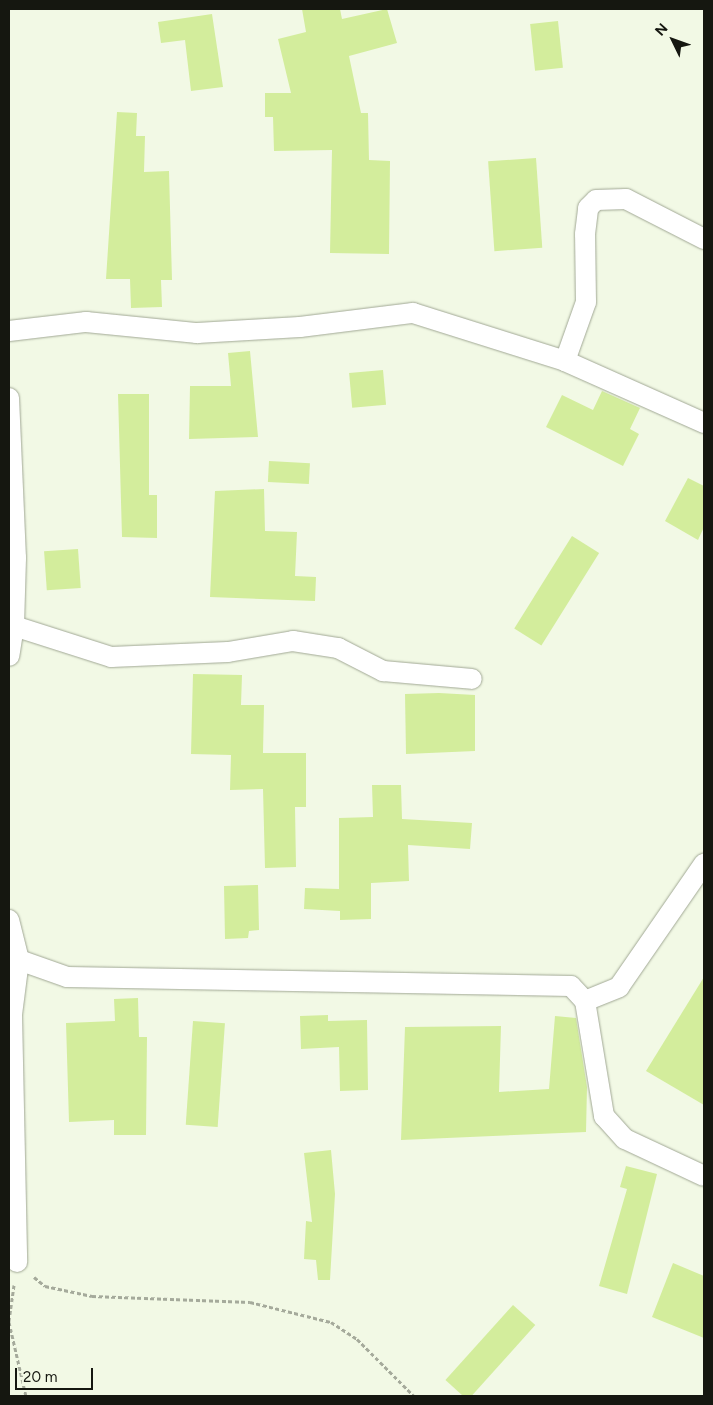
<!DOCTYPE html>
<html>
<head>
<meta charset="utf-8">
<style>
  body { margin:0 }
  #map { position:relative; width:713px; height:1405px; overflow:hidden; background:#f2f9e5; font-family:Figtree,sans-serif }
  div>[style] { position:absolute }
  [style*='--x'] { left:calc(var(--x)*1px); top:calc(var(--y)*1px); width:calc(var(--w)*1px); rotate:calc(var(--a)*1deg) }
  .building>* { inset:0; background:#d3ed9c; transform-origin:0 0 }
  .path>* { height:3px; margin-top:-1.5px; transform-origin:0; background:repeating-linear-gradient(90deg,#a5aa9b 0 4px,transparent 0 6.5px) }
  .roads { filter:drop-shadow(0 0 1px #a1a895) drop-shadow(0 0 1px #a1a895) }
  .street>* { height:20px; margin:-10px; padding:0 10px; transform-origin:10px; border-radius:10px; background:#fff }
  span { translate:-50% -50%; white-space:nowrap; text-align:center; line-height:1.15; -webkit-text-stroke:4px #f2f9e5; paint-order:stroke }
  .frame { position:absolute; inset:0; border:10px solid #151710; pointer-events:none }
  .north { position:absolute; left:648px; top:15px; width:50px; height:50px; -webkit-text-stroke:4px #f2f9e5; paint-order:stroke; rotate:312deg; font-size:14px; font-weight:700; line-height:20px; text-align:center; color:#151710 }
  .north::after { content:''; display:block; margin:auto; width:18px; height:22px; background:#151710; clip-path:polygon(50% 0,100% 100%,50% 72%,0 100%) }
  .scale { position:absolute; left:15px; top:1368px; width:78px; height:22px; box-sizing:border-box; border:2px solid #151710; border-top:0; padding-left:6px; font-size:15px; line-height:18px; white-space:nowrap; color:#151710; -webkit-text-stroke:4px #f2f9e5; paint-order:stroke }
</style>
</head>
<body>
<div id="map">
  <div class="building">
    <i style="clip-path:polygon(302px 9px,340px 9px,342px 19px,387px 9px,397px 43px,349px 56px,361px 113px,368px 113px,369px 160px,390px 161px,389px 254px,330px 253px,332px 150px,274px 151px,273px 117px,265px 117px,265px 93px,291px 93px,278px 39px,306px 32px)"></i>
    <i style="clip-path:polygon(212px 14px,223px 87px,191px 91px,185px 40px,161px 43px,158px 22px)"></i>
    <i style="left:558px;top:21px;width:47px;height:28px;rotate:84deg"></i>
    <i style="clip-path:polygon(117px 112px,137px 113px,136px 136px,145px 136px,144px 172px,169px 171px,172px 280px,161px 280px,162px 307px,131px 308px,130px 279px,106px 279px)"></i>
    <i style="left:536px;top:158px;width:90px;height:48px;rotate:86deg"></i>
    <i style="clip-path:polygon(250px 351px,258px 437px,189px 439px,190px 386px,231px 386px,228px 353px)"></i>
    <i style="left:383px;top:370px;width:35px;height:34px;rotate:85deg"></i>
    <i style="clip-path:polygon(602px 391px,640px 408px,630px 429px,639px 434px,623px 466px,546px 427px,562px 395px,593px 410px)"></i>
    <i style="clip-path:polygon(118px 394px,149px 394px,149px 495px,157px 495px,157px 538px,122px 537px)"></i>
    <i style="left:269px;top:461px;width:41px;height:21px;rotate:3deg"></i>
    <i style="clip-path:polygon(688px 478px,704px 486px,704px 527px,698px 540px,665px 521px)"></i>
    <i style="clip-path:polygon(264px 489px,265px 531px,297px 532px,295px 576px,316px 577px,315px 601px,210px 597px,215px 491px)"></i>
    <i style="left:572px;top:536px;width:32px;height:109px;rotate:32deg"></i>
    <i style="left:78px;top:549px;width:39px;height:34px;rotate:86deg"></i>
    <i style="clip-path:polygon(193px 674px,242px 675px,241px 705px,264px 705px,263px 753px,306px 753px,306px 807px,295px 807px,296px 867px,265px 868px,263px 789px,230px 790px,231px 755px,191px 754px)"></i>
    <i style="clip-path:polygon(439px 693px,475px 695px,475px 751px,406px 754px,405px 694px)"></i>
    <i style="clip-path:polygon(372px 785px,401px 785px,402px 819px,472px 823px,470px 849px,408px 845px,409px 881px,371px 883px,371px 919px,340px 920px,340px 911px,304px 909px,305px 888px,339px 889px,339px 818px,373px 817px)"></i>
    <i style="clip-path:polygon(258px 885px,259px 930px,249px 931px,248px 938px,225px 939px,224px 886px)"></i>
    <i style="clip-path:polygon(704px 977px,704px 1105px,646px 1071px)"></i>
    <i style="clip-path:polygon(138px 998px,139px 1037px,147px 1037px,146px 1135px,114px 1135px,114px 1120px,69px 1122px,66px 1023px,115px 1021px,114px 999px)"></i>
    <i style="clip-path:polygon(328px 1015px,328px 1021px,367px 1020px,368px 1090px,340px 1091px,339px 1047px,301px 1049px,300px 1016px)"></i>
    <i style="clip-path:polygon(555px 1016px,576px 1018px,587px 1087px,586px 1132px,401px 1140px,405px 1027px,501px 1026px,499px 1092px,549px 1089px)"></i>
    <i style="left:193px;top:1021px;width:32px;height:104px;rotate:4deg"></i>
    <i style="clip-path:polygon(331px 1150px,335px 1194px,330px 1280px,318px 1280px,316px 1260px,304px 1259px,306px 1221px,312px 1222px,304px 1153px)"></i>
    <i style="clip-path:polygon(626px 1166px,657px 1174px,627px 1294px,599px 1286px,627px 1189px,620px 1187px)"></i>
    <i style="clip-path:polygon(673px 1263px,704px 1276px,704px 1338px,652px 1317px)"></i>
    <i style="left:513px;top:1305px;width:30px;height:101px;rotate:42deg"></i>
  </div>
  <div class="path">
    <i style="--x:34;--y:1277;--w:14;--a:39"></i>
    <i style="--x:45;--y:1286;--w:48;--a:12"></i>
    <i style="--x:92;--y:1296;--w:158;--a:2.2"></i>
    <i style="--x:250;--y:1302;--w:83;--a:13.9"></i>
    <i style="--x:331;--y:1322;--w:31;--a:33"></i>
    <i style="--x:357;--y:1339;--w:81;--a:45"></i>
    <i style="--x:14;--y:1285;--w:37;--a:98"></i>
    <i style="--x:9;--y:1322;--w:76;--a:77.1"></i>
  </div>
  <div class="roads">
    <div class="street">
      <i style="--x:9;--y:331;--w:78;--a:-6.7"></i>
      <i style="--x:86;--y:322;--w:112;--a:5.7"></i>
      <i style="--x:197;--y:333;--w:103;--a:-3.3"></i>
      <i style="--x:300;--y:327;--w:114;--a:-7.1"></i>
      <i style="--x:413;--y:313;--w:159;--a:17.5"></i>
      <i style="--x:565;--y:361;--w:152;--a:24"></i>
      <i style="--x:565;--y:361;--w:63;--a:-70.4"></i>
      <i style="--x:586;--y:302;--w:68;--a:-90.8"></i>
      <i style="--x:585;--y:234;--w:26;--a:-83"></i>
      <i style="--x:588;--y:208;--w:11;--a:-45"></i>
      <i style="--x:596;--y:200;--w:30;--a:-2"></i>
      <i style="--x:626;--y:199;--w:88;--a:27.1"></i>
      <i style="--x:9;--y:398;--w:160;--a:87.5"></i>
      <i style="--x:16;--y:558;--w:68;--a:91.7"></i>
      <i style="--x:14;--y:626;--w:30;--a:99"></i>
      <i style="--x:14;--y:626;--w:102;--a:17.7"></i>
      <i style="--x:111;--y:657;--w:117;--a:-2.4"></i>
      <i style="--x:228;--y:652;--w:66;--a:-9.6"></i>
      <i style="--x:293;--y:641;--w:46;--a:8.8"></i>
      <i style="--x:338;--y:648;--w:51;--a:27.1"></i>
      <i style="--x:383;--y:671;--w:89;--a:5.1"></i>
      <i style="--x:9;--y:920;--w:41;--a:76"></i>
      <i style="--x:19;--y:960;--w:55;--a:97.3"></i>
      <i style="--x:12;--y:1015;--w:247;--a:88.8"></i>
      <i style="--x:19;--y:960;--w:51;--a:19.5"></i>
      <i style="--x:67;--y:977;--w:504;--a:1.02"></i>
      <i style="--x:571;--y:986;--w:21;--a:47"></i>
      <i style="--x:585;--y:1001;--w:37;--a:-22"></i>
      <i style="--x:619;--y:987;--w:150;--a:-55.4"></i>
      <i style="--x:585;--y:1001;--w:117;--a:80.6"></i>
      <i style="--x:604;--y:1116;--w:31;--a:48"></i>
      <i style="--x:625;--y:1139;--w:87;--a:25.1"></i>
    </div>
  </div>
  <div class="frame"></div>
  <div class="north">N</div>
  <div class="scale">20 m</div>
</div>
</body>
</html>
